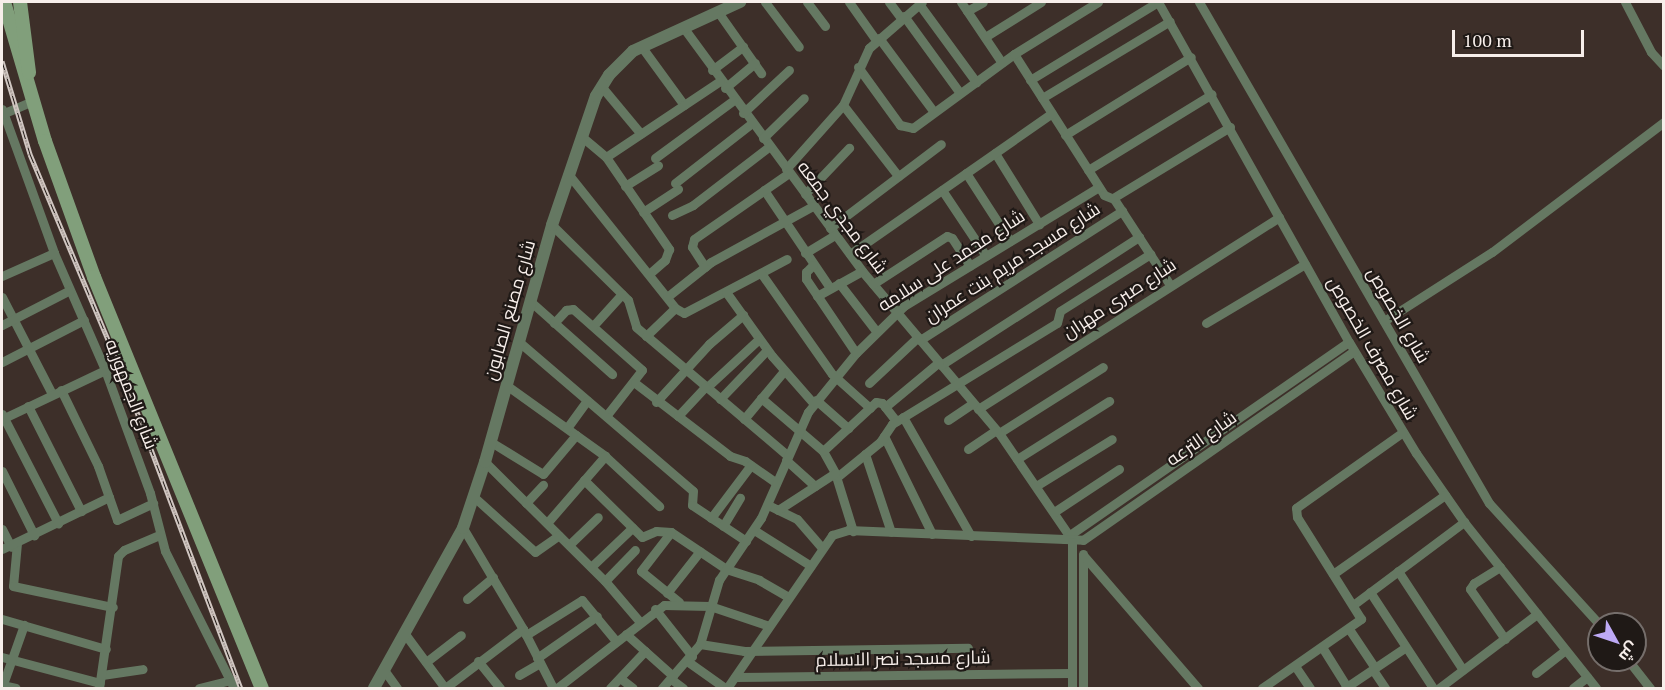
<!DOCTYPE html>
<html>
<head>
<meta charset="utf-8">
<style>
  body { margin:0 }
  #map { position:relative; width:1665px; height:690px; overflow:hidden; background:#3d2f29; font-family:"PT Serif",Cairo,serif }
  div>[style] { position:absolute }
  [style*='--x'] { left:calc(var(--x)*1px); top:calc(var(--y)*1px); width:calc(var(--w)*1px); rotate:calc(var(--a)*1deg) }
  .minor>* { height:9px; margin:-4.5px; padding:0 4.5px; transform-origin:4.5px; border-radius:4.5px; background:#657862 }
  .tertiary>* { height:12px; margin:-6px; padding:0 6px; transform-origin:6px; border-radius:6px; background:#657862 }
  .secondary>* { height:14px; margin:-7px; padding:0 7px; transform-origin:7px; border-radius:7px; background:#819f7b }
  .rail>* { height:5px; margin-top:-2.5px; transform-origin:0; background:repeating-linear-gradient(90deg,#1f1916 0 9px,#d1c7c2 0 18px); box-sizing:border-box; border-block:2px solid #d1c7c2 }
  span { translate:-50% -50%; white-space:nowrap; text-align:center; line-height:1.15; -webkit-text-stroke:4.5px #1f1916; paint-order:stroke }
  .street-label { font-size:18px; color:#f7eeea }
  .frame { position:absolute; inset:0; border:3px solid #f7eeea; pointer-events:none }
  .north { position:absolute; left:1587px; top:612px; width:60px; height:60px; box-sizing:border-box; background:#1f1916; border:2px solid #756e6b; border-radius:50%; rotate:130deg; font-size:16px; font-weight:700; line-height:24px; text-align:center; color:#f7eeea }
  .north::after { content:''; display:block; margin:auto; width:21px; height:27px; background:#bda9f5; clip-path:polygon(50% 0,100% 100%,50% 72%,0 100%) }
  .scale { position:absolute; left:1452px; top:30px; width:132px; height:27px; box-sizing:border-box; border:3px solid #f7eeea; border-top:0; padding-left:8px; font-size:18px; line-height:21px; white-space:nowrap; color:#f7eeea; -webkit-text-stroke:4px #1f1916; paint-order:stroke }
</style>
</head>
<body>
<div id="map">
  <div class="minor">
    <i style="--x:765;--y:2;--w:56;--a:52.9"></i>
    <i style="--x:807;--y:2;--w:30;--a:53"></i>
    <i style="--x:849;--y:2;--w:47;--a:54.6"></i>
    <i style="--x:889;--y:2;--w:20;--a:53"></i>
    <i style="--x:961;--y:2;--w:73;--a:56.1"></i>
    <i style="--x:1199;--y:2;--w:579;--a:59.94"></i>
    <i style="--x:1489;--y:503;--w:164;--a:47.7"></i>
    <i style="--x:1625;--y:2;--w:56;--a:62.5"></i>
    <i style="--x:1651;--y:52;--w:19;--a:47"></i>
    <i style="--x:919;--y:4;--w:97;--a:53.8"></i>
    <i style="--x:967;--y:11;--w:18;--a:-29"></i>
    <i style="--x:718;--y:12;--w:75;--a:54.8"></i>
    <i style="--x:904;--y:16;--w:95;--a:54"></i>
    <i style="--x:683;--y:27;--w:303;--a:53.7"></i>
    <i style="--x:862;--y:271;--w:212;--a:49.8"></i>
    <i style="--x:999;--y:433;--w:126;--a:55.7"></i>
    <i style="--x:985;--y:37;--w:66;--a:-32"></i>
    <i style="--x:879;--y:38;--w:92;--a:53.4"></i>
    <i style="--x:641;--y:46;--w:73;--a:53.9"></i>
    <i style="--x:1014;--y:54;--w:167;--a:57.4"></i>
    <i style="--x:1104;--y:195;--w:11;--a:22"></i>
    <i style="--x:1114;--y:199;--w:103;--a:56.9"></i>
    <i style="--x:858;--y:67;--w:72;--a:54.1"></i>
    <i style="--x:900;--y:125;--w:13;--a:13"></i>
    <i style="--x:913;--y:128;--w:125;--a:-36.2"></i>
    <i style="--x:1014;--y:54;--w:99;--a:-31.8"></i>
    <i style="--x:712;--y:70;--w:39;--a:-37"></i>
    <i style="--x:1030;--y:80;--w:150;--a:-31.4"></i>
    <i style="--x:1158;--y:2;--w:390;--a:60.7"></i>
    <i style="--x:1349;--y:342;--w:130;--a:58.9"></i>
    <i style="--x:1416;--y:453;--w:84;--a:55.2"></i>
    <i style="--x:1464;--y:522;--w:212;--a:51.5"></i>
    <i style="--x:601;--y:86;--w:62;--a:50.2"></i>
    <i style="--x:725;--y:88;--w:39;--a:-40"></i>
    <i style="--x:1042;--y:98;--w:149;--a:-31"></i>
    <i style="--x:843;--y:105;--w:90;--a:52.2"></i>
    <i style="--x:2;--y:109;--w:153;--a:70.1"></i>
    <i style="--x:54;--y:253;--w:128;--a:66.4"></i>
    <i style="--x:105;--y:370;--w:131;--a:69.9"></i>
    <i style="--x:150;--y:493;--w:60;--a:75.5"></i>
    <i style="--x:165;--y:551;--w:153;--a:63.3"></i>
    <i style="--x:743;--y:113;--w:63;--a:-43.1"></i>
    <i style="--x:2;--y:114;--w:33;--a:-23"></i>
    <i style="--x:1065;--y:135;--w:148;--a:-31.8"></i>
    <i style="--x:581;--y:136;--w:33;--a:40"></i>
    <i style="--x:606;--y:157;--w:112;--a:55.6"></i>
    <i style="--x:669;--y:249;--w:12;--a:110"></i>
    <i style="--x:665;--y:260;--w:21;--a:139"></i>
    <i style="--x:763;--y:138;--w:57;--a:-44.3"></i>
    <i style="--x:995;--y:153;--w:84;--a:58.2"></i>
    <i style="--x:606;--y:157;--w:137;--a:-33.7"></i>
    <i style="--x:655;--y:158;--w:98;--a:-36.3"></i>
    <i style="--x:786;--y:169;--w:86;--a:-48.3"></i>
    <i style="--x:843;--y:105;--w:63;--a:-65.5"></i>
    <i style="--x:869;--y:48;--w:70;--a:-41"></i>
    <i style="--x:1088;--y:170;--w:145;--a:-31.5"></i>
    <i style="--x:966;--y:173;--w:81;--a:57.1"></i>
    <i style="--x:569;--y:175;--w:170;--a:51.4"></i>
    <i style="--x:675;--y:308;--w:10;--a:29"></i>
    <i style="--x:684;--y:313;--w:116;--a:-27.7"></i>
    <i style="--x:675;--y:183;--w:98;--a:-37.9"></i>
    <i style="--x:625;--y:186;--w:39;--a:-32"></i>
    <i style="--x:764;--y:190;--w:118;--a:56"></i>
    <i style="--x:942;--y:190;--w:79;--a:56.3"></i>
    <i style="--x:805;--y:194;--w:64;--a:-46.3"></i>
    <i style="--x:1113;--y:198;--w:137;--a:-31.3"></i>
    <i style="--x:643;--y:212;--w:42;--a:-33.3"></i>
    <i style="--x:672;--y:215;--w:23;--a:-25"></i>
    <i style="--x:693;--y:205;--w:97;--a:-37.5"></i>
    <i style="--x:552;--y:225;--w:107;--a:44.6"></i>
    <i style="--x:628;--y:300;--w:28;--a:73"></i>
    <i style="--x:636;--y:327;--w:199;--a:40.3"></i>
    <i style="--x:830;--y:228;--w:139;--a:-37.1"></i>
    <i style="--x:805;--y:253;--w:35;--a:-31"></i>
    <i style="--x:850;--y:254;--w:246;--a:-34.9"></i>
    <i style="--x:813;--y:265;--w:10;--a:135"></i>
    <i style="--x:806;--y:272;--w:7;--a:90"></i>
    <i style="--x:806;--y:279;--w:89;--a:56"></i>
    <i style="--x:705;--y:267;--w:24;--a:-123"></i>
    <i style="--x:692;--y:247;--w:8;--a:-76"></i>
    <i style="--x:694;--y:239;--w:116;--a:-34.8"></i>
    <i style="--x:761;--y:273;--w:123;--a:54.9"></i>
    <i style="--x:832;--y:374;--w:51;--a:41.8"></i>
    <i style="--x:2;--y:276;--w:57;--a:-23.9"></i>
    <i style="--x:839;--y:283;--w:61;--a:52.4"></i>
    <i style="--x:873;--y:284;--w:88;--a:-33"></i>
    <i style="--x:947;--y:236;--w:5;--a:22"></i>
    <i style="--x:952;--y:238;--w:33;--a:57"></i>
    <i style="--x:726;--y:292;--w:79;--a:54.3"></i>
    <i style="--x:772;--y:356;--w:64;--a:48.8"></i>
    <i style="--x:817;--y:296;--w:51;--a:-29.1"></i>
    <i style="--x:2;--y:297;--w:109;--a:62.7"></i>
    <i style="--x:667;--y:297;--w:56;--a:-38.5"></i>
    <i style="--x:711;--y:262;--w:116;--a:-28.8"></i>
    <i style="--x:530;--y:301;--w:110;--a:41.7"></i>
    <i style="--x:1384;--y:321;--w:128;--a:-32.6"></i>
    <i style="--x:1492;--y:252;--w:216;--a:-37.1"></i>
    <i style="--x:554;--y:323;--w:18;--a:-47"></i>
    <i style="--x:566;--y:310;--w:7;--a:-8"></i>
    <i style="--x:573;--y:309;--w:92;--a:41.5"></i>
    <i style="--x:642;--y:370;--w:58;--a:128"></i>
    <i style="--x:1206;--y:323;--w:115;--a:-30.8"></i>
    <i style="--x:2;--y:325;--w:76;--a:-27.2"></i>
    <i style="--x:593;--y:326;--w:43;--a:-47.8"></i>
    <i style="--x:646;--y:336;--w:40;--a:-44"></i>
    <i style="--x:920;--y:340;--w:240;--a:-32.6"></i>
    <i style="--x:518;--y:341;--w:230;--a:40.6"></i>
    <i style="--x:693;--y:491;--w:14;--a:94"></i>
    <i style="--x:692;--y:505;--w:65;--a:33.7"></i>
    <i style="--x:2;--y:362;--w:92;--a:-27.1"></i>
    <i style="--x:941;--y:365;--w:236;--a:-32.9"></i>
    <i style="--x:635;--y:383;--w:120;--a:37.5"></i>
    <i style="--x:730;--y:456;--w:16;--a:18"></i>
    <i style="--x:745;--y:461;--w:38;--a:35"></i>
    <i style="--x:869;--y:383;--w:67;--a:-43.2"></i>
    <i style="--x:506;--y:385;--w:122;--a:35.6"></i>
    <i style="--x:605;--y:456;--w:74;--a:42.8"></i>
    <i style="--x:706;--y:388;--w:72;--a:-42.8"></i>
    <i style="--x:61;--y:390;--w:85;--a:64"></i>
    <i style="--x:98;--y:466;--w:57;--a:70.6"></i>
    <i style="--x:117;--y:520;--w:40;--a:-25"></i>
    <i style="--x:761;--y:398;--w:82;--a:40.5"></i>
    <i style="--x:823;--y:451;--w:25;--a:61"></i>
    <i style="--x:835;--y:473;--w:61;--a:72.8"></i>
    <i style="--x:720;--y:399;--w:68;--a:-46.2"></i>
    <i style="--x:816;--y:400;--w:43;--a:41.2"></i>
    <i style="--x:656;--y:402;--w:79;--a:-47.6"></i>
    <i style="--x:709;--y:344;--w:45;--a:-40.5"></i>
    <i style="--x:28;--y:406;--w:118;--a:63.2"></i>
    <i style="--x:885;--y:407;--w:70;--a:-39.8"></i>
    <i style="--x:978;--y:409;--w:357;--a:-32.5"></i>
    <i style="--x:2;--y:414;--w:123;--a:62.8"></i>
    <i style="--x:678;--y:416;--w:40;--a:-47"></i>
    <i style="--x:903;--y:417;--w:137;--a:60.3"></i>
    <i style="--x:2;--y:419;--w:114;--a:-25.4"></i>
    <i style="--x:744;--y:419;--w:62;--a:-50.2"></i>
    <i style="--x:948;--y:420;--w:30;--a:-34"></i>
    <i style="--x:567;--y:428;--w:34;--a:-54"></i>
    <i style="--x:999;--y:433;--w:123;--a:-32.4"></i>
    <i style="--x:884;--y:436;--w:109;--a:63.9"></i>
    <i style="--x:491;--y:442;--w:61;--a:31.6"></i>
    <i style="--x:543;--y:474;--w:51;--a:-49.8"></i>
    <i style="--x:968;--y:449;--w:34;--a:-34"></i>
    <i style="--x:823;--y:451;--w:72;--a:-42.8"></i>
    <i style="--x:876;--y:402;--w:6;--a:9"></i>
    <i style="--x:882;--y:403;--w:23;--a:52"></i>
    <i style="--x:865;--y:454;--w:82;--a:71.6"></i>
    <i style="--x:1017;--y:459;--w:109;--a:-32.2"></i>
    <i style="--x:786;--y:460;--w:39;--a:42"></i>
    <i style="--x:485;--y:462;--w:169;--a:44.8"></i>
    <i style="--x:605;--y:581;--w:54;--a:49.5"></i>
    <i style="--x:2;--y:471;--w:72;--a:63.4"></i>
    <i style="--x:837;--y:477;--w:55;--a:-39.1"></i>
    <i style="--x:880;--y:442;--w:22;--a:-56"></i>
    <i style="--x:892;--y:424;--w:193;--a:-31.5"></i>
    <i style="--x:1057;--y:323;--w:12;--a:-76"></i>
    <i style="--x:1060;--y:311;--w:107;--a:-32.3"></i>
    <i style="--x:584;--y:480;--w:81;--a:44.5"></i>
    <i style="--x:642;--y:537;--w:15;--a:-23"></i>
    <i style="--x:656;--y:531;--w:15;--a:4"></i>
    <i style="--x:671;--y:532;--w:66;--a:33.9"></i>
    <i style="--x:726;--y:569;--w:35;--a:18"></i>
    <i style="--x:759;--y:580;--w:34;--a:30"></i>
    <i style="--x:1036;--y:486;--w:89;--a:-31.7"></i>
    <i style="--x:474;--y:497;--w:82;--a:42"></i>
    <i style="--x:535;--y:552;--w:29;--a:-35"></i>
    <i style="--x:526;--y:503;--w:25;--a:-47"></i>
    <i style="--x:768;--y:505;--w:32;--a:26"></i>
    <i style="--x:797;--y:519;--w:37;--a:49"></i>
    <i style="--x:778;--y:510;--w:68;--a:-33"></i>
    <i style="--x:1054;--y:512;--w:78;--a:-33.5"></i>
    <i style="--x:711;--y:518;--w:66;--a:-53"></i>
    <i style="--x:547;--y:523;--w:89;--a:-49.1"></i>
    <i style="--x:723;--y:526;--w:33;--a:-59"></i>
    <i style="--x:463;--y:528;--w:117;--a:59.3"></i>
    <i style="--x:523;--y:629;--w:66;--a:63"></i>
    <i style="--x:2;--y:529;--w:20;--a:63"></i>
    <i style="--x:754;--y:530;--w:67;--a:32.3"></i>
    <i style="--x:671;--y:532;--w:49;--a:127.6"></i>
    <i style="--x:641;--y:571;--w:49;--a:39.2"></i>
    <i style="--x:1064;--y:539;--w:346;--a:-34.7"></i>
    <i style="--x:17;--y:543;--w:43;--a:95.3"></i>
    <i style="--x:13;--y:586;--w:102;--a:11.9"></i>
    <i style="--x:569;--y:545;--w:40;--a:-44"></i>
    <i style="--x:2;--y:549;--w:119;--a:-25.9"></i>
    <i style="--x:1083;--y:554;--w:134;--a:90"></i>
    <i style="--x:1083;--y:555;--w:176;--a:49.2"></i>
    <i style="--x:591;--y:567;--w:57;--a:-43.6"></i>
    <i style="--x:1500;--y:567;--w:31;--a:148"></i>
    <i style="--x:1474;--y:583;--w:7;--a:124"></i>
    <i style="--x:1470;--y:589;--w:61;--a:55"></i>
    <i style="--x:1398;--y:571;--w:118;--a:56.7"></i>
    <i style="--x:1333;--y:574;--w:137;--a:-35.2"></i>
    <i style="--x:605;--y:581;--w:43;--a:-45.9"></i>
    <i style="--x:1370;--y:592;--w:115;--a:56.7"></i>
    <i style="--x:667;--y:593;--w:53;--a:-51.8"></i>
    <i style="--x:467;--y:599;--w:34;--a:-40"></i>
    <i style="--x:1353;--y:605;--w:139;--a:-36.8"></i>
    <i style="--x:655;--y:609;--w:60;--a:51.8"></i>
    <i style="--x:2;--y:619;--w:108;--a:16.1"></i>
    <i style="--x:1349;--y:629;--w:47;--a:56.3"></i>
    <i style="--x:405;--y:634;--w:67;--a:53.5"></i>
    <i style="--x:445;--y:688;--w:98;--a:-37.1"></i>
    <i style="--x:626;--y:634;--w:63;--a:41.8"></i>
    <i style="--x:526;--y:635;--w:66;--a:-32"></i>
    <i style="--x:582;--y:600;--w:53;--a:50.3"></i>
    <i style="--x:700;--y:644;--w:45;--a:9"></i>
    <i style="--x:744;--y:651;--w:224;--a:-0.8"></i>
    <i style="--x:1322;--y:647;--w:47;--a:58"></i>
    <i style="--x:2;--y:657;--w:101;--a:14.9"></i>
    <i style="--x:537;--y:658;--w:73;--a:-35"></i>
    <i style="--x:1628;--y:660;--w:36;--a:52"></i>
    <i style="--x:478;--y:661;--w:35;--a:51"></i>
    <i style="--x:687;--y:661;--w:47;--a:35.4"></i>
    <i style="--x:426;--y:662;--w:44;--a:-37.6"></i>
    <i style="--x:1295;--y:666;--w:27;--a:56"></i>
    <i style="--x:384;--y:670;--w:22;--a:54"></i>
    <i style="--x:1373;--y:670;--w:22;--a:56"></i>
    <i style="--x:1536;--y:673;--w:37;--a:-38"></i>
    <i style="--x:102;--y:675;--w:41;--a:-8.3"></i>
    <i style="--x:519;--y:675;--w:24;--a:-30"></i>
    <i style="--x:735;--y:677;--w:337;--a:-0.7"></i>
    <i style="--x:620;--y:678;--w:16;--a:38"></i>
    <i style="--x:671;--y:679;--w:15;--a:37"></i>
    <i style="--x:2;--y:685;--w:14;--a:12"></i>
    <i style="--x:2;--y:687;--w:66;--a:-70.5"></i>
    <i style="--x:99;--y:688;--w:133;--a:-81.8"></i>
    <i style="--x:118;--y:556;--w:8;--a:-45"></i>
    <i style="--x:124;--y:550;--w:39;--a:-23"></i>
    <i style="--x:199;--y:688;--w:32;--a:-14"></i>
    <i style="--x:557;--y:688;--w:135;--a:-37.8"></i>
    <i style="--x:664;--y:605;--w:46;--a:1.2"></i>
    <i style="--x:710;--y:606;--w:62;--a:18.7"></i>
    <i style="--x:610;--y:688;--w:51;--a:-46.6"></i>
    <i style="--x:662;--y:688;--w:58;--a:-49.2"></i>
    <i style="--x:700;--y:644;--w:67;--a:-73.5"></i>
    <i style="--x:719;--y:580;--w:75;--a:-55.9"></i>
    <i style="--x:761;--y:518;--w:116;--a:-66.1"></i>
    <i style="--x:808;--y:412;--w:76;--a:-50.9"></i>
    <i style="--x:856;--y:353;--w:67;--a:-44.4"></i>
    <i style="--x:904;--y:306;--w:228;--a:-31.4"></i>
    <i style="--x:727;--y:688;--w:186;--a:-55.5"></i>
    <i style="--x:832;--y:535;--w:17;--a:-17"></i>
    <i style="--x:848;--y:530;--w:235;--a:2.4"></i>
    <i style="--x:1083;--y:540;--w:330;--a:-34.9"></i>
    <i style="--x:1072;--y:688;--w:146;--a:-90"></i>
    <i style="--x:1262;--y:688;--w:121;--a:-34.9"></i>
    <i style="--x:1361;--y:619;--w:120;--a:-122.1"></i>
    <i style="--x:1297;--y:517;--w:9;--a:-96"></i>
    <i style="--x:1296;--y:508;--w:131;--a:-35.4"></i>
    <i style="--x:1345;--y:688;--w:73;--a:-33.9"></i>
    <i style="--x:1439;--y:688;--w:123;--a:-37.1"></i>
    <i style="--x:1573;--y:688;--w:18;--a:-38"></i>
  </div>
  <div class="tertiary">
    <i style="--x:374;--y:688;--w:183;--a:-60.9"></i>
    <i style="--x:463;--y:528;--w:70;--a:-71.6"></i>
    <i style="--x:485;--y:462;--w:246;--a:-74.2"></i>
    <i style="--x:552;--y:225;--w:136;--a:-71.2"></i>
    <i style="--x:596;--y:96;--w:25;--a:-58"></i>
    <i style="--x:609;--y:75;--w:34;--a:-45"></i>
    <i style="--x:633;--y:51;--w:118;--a:-24.6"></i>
  </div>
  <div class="secondary">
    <i style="--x:4;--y:2;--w:145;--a:73.6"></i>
    <i style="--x:45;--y:141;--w:145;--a:70.2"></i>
    <i style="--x:94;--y:277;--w:444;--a:67.8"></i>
    <i style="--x:20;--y:2;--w:71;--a:82.7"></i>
  </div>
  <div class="rail">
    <i style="--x:2;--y:61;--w:97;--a:73.2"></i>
    <i style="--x:30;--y:154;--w:245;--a:67.2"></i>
    <i style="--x:125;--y:380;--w:329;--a:69.4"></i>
  </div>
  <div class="street-label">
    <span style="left:843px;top:217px;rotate:53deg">شارع مجدي جمعه</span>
    <span style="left:951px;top:260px;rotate:-33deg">شارع محمد على سلامه</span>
    <span style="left:1012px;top:262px;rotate:-33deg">شارع مسجد مريم بنت عمران</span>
    <span style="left:1119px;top:298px;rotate:-33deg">شارع صبرى مهران</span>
    <span style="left:509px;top:310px;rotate:-74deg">شارع مصنع الصابون</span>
    <span style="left:1399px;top:315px;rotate:60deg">شارع الخصوص</span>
    <span style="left:1373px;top:348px;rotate:60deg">شارع مصرف الخصوص</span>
    <span style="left:132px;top:394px;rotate:69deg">شارع الجمهوريه</span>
    <span style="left:1201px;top:438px;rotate:-35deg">شارع الترعه</span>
    <span style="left:903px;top:658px;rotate:-1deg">شارع مسجد نصر الاسلام</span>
  </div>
  <div class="frame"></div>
  <div class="north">ش</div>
  <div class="scale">100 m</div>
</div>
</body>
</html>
